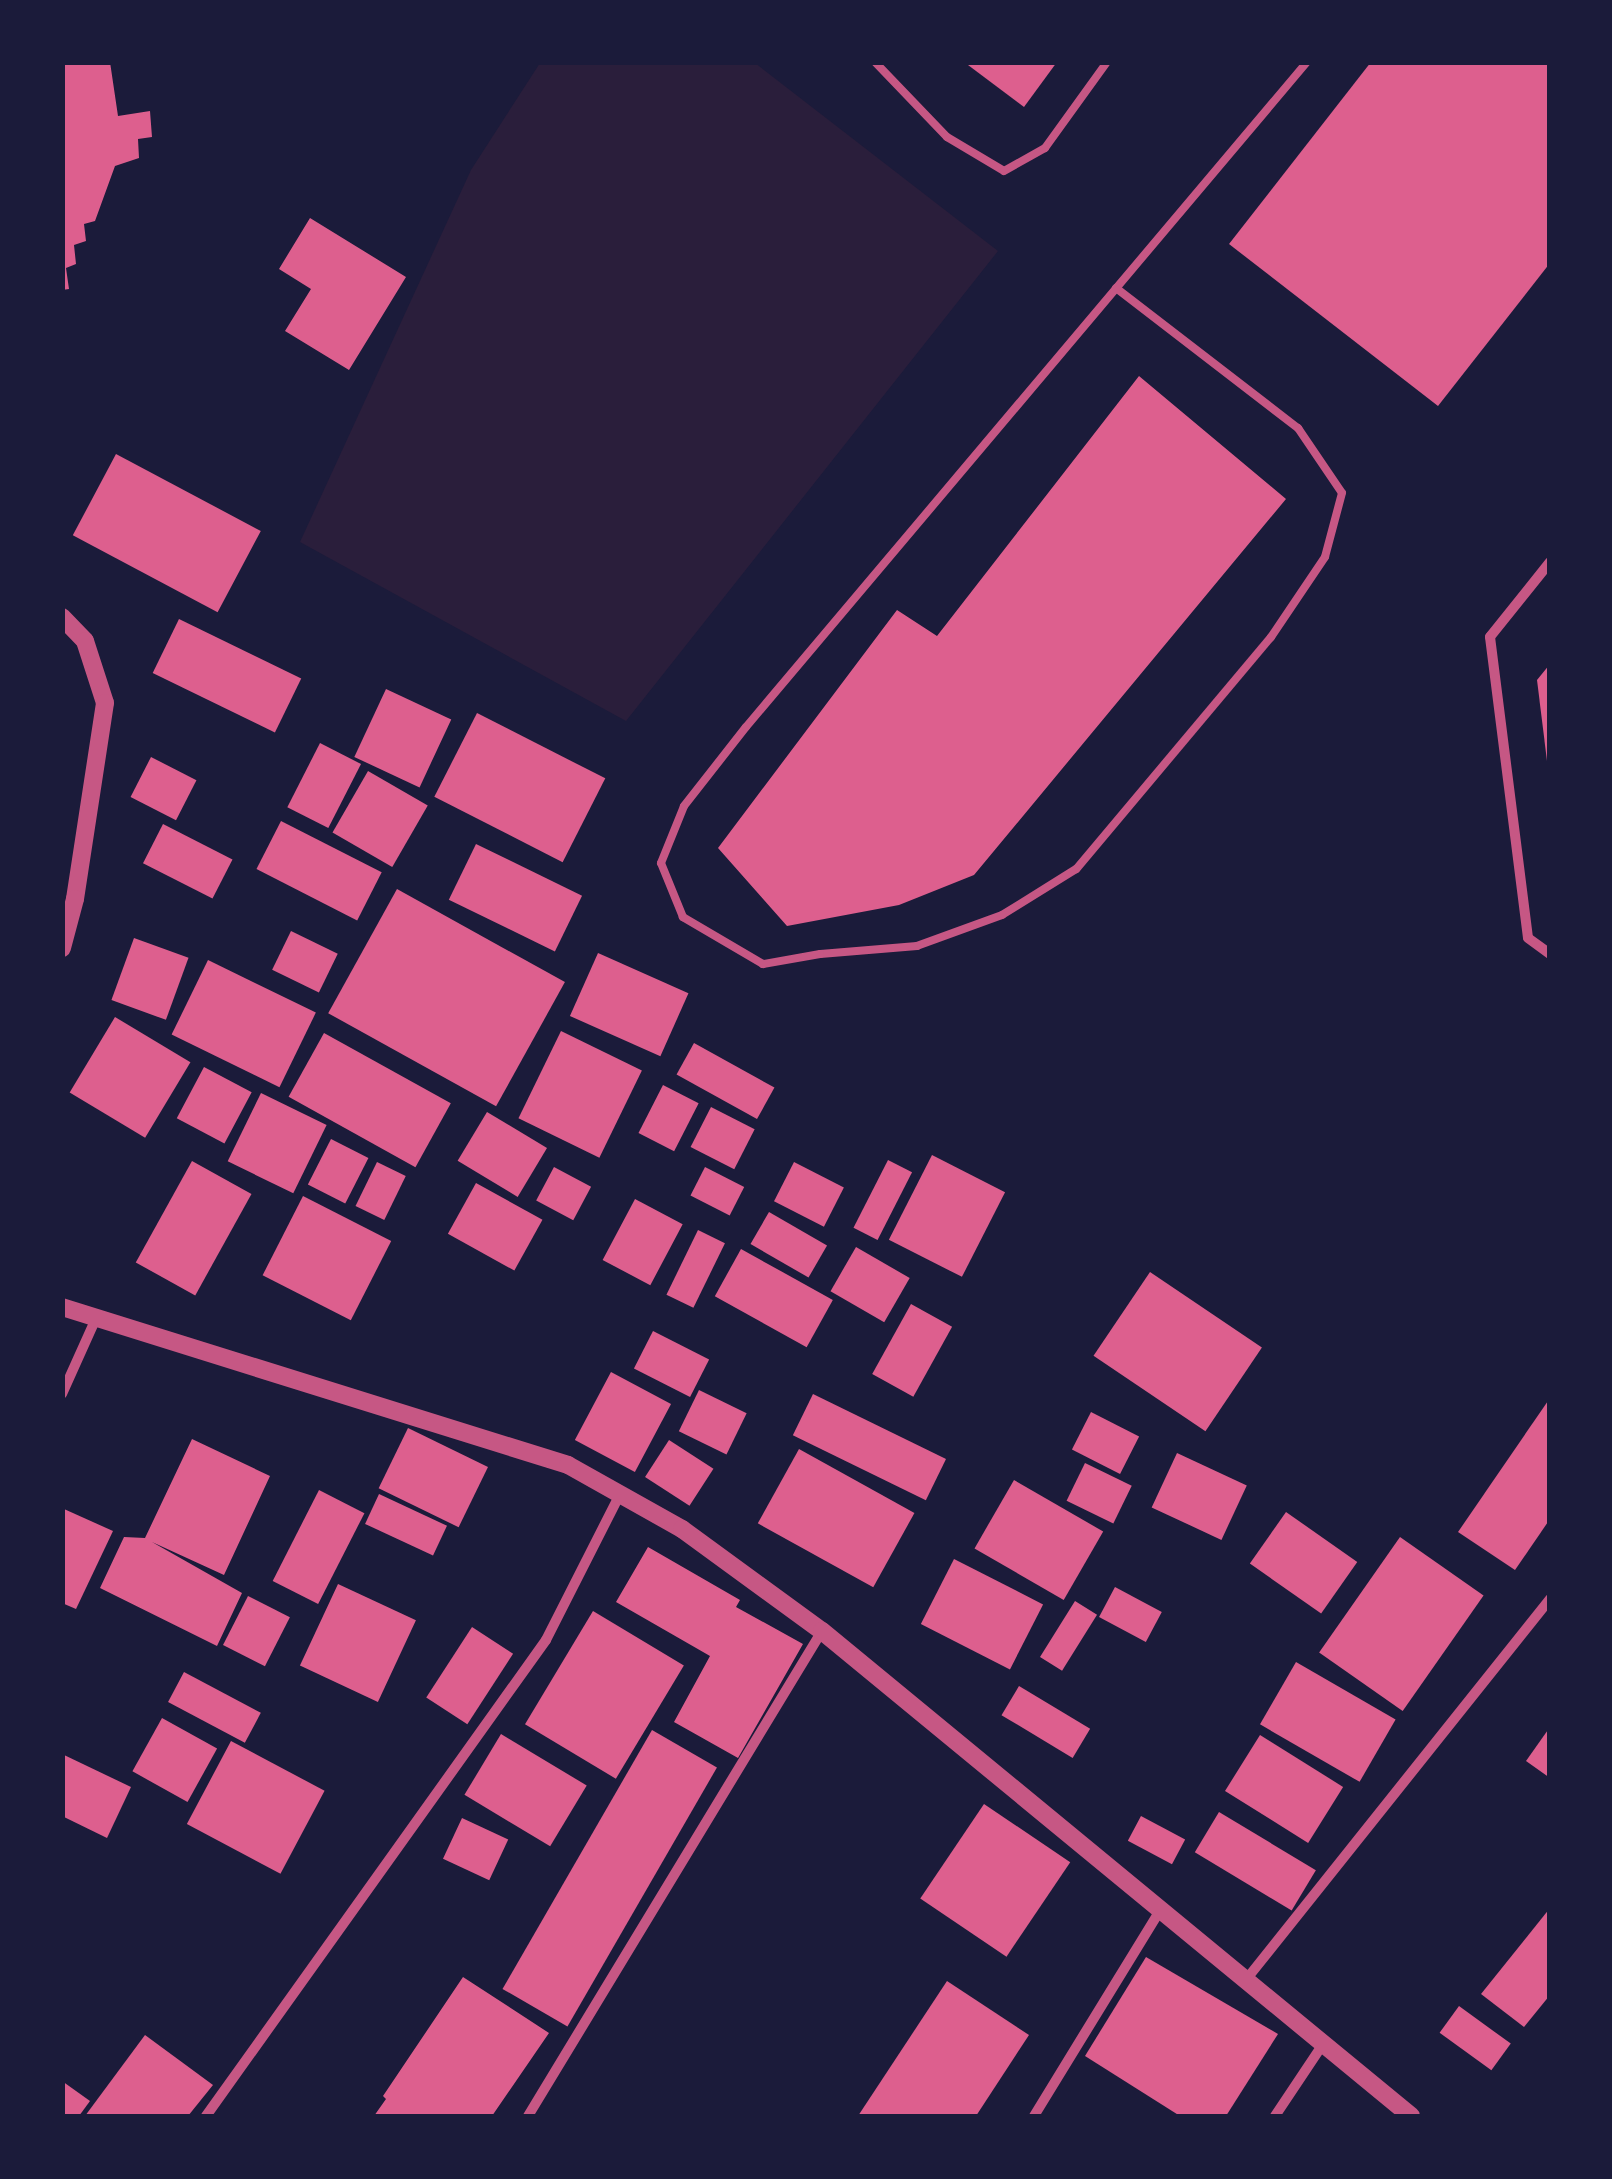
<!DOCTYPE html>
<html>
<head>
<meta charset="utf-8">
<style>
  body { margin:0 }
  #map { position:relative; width:1612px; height:2179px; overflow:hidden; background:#1b1b3a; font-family:Poppins,sans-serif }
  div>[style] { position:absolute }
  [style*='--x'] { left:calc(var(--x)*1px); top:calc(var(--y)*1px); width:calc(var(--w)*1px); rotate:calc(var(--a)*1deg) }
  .green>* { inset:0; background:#2a1e3b }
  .building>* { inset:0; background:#dd5f8e; transform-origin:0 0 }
  .service>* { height:8px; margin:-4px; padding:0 4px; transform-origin:4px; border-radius:4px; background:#c65784 }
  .minor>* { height:10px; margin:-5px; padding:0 5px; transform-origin:5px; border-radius:5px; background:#c65784 }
  .tertiary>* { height:18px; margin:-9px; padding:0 9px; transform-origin:9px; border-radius:9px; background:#c65784 }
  span { translate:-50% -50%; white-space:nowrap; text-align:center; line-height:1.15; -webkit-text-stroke:9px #1b1b3a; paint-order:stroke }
  .frame { position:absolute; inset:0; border:65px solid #1b1b3a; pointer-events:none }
</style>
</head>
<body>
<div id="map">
  <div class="green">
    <i style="clip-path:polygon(540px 63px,755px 63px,998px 251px,626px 721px,300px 542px,471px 170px)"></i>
  </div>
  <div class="building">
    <i style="clip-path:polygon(62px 62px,110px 62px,118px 116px,150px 111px,152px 137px,138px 139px,139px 158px,115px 166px,95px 221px,84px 224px,86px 241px,74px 245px,76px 264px,66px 268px,69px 289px,62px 290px)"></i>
    <i style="clip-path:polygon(964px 62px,1057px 62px,1024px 107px)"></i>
    <i style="clip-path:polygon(1371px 62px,1550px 62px,1550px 263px,1438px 406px,1229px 244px)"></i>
    <i style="clip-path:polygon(310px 218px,406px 277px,349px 370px,285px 331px,311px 289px,279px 269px)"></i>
    <i style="clip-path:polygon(1139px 376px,1286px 499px,974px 875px,899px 905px,787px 926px,718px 848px,897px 610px,937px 636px)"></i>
    <i style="left:116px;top:454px;width:164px;height:92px;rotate:28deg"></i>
    <i style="left:179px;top:619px;width:136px;height:60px;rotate:26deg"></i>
    <i style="clip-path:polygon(1550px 664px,1550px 761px,1547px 761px,1537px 680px)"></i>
    <i style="left:386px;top:689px;width:72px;height:75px;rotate:25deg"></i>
    <i style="left:477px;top:713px;width:144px;height:94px;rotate:27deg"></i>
    <i style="left:320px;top:743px;width:46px;height:72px;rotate:27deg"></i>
    <i style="left:151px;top:757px;width:51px;height:45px;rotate:27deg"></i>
    <i style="left:368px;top:771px;width:69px;height:71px;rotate:30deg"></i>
    <i style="left:281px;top:821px;width:113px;height:54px;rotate:27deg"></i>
    <i style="left:163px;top:824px;width:78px;height:44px;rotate:27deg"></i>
    <i style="left:476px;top:844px;width:118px;height:62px;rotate:26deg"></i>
    <i style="left:397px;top:889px;width:192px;height:142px;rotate:29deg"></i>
    <i style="left:291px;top:931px;width:52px;height:43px;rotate:26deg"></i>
    <i style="left:134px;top:938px;width:58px;height:66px;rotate:20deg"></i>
    <i style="left:598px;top:953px;width:99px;height:69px;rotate:24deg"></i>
    <i style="left:208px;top:960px;width:120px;height:83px;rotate:26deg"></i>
    <i style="left:115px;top:1017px;width:88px;height:88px;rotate:31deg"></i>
    <i style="left:561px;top:1031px;width:90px;height:97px;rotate:26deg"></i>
    <i style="left:324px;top:1033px;width:145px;height:73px;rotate:29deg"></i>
    <i style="left:694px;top:1043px;width:92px;height:36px;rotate:29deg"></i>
    <i style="left:204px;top:1067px;width:54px;height:58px;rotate:28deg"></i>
    <i style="left:663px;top:1085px;width:40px;height:54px;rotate:27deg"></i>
    <i style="left:261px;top:1093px;width:73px;height:76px;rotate:26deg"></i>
    <i style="left:711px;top:1107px;width:49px;height:45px;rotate:27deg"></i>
    <i style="left:487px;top:1112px;width:70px;height:57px;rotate:31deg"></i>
    <i style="left:331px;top:1139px;width:42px;height:51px;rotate:27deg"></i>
    <i style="left:932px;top:1155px;width:82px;height:95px;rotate:27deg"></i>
    <i style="left:888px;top:1160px;width:27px;height:76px;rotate:27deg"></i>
    <i style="left:192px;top:1161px;width:68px;height:116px;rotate:29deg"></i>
    <i style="left:377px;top:1162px;width:32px;height:49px;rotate:26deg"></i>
    <i style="left:794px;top:1162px;width:56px;height:44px;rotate:27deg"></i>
    <i style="left:554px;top:1167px;width:42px;height:38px;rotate:28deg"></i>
    <i style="left:705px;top:1167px;width:44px;height:32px;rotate:27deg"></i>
    <i style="left:476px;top:1183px;width:76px;height:58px;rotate:29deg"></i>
    <i style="left:303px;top:1196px;width:99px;height:89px;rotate:27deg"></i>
    <i style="left:635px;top:1199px;width:54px;height:69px;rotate:28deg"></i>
    <i style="left:769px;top:1212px;width:67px;height:37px;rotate:30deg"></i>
    <i style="left:698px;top:1230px;width:30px;height:72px;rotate:26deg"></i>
    <i style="left:856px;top:1247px;width:62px;height:51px;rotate:30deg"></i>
    <i style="left:741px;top:1249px;width:105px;height:54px;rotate:29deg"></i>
    <i style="left:1150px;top:1272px;width:135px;height:101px;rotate:34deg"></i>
    <i style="left:911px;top:1304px;width:47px;height:80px;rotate:29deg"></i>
    <i style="left:653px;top:1331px;width:63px;height:42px;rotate:27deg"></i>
    <i style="left:611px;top:1372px;width:68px;height:77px;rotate:28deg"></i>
    <i style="left:699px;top:1390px;width:53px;height:46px;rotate:26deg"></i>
    <i style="left:813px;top:1394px;width:148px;height:46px;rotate:26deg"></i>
    <i style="clip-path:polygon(1550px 1398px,1550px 1519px,1515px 1570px,1458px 1532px)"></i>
    <i style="left:1091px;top:1412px;width:54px;height:42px;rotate:27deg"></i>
    <i style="left:408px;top:1428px;width:89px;height:67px;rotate:26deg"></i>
    <i style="clip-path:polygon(192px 1439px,270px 1476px,224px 1575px,152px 1542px,242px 1593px,217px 1646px,100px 1588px,124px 1537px,145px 1538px)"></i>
    <i style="left:669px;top:1440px;width:53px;height:44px;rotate:33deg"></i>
    <i style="left:799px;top:1449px;width:132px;height:85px;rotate:29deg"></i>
    <i style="left:1177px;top:1453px;width:77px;height:60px;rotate:25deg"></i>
    <i style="left:1085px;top:1463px;width:52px;height:42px;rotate:26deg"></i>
    <i style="left:1014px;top:1480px;width:103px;height:79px;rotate:30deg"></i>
    <i style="left:319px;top:1490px;width:51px;height:102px;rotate:27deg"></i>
    <i style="left:379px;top:1494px;width:75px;height:33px;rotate:25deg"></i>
    <i style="clip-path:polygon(64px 1509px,113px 1531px,76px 1609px,62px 1603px)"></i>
    <i style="left:1286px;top:1512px;width:87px;height:63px;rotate:35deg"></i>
    <i style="left:1400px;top:1537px;width:102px;height:141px;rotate:35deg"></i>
    <i style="clip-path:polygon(648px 1547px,740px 1600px,736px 1607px,803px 1644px,738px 1758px,674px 1722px,710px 1656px,616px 1602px)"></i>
    <i style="left:954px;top:1559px;width:100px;height:73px;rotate:27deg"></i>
    <i style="left:338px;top:1584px;width:86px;height:90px;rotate:25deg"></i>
    <i style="left:1115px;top:1587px;width:53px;height:34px;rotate:28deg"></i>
    <i style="left:248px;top:1596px;width:47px;height:55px;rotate:27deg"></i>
    <i style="left:1075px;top:1601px;width:26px;height:66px;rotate:32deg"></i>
    <i style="left:593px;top:1611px;width:106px;height:132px;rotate:31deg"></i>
    <i style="left:472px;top:1627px;width:49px;height:84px;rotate:33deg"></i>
    <i style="left:1296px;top:1662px;width:115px;height:72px;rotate:30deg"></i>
    <i style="left:184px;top:1672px;width:87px;height:34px;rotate:28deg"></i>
    <i style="left:1019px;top:1686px;width:83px;height:34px;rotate:31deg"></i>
    <i style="left:162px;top:1718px;width:63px;height:61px;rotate:29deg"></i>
    <i style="clip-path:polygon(1550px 1727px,1550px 1778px,1526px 1761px)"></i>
    <i style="left:652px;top:1730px;width:75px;height:299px;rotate:30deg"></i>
    <i style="left:501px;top:1734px;width:100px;height:71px;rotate:31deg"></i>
    <i style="left:1260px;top:1735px;width:98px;height:66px;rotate:32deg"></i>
    <i style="left:231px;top:1741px;width:106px;height:94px;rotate:28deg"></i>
    <i style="clip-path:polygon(62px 1754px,131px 1787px,107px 1838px,62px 1816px)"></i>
    <i style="left:984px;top:1804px;width:104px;height:114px;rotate:34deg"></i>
    <i style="left:1219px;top:1812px;width:113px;height:47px;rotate:31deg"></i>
    <i style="left:1141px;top:1816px;width:50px;height:28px;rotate:28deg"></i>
    <i style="left:462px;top:1818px;width:51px;height:45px;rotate:25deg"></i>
    <i style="clip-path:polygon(1550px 1908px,1550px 1995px,1524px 2027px,1481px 1994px)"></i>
    <i style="clip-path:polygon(1146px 1957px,1278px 2034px,1226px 2116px,1180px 2116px,1085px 2056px)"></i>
    <i style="clip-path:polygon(463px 1977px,549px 2033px,492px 2116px,374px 2116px,386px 2099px,383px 2096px)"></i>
    <i style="clip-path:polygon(947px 1981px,1029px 2035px,976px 2116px,858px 2116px)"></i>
    <i style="left:1459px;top:2006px;width:64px;height:33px;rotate:36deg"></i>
    <i style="clip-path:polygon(145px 2035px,213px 2085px,188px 2116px,85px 2116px)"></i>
    <i style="clip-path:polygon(62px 2081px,90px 2101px,79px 2116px,62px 2116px)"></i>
  </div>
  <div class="service">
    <i style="--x:875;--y:62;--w:104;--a:46.2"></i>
    <i style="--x:947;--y:137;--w:66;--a:30.8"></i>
    <i style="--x:1004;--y:171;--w:47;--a:-29.3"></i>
    <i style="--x:1045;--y:148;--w:106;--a:-54.2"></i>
    <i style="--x:1116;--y:288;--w:230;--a:37.6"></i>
    <i style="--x:1298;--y:428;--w:78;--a:55.9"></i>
    <i style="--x:1342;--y:493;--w:66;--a:104.9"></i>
    <i style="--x:1325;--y:557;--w:97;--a:124"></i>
    <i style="--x:1271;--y:637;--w:303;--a:130"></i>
    <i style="--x:1076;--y:869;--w:87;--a:148.1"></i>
    <i style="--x:1002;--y:915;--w:90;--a:160"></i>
    <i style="--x:917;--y:946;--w:97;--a:175.3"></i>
    <i style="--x:820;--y:954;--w:58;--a:170"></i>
    <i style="--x:763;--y:964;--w:93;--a:-149.6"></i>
    <i style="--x:683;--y:917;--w:58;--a:-112.2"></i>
    <i style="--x:661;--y:863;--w:61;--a:-68"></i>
    <i style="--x:684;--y:806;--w:100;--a:-51.9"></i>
    <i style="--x:746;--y:727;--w:870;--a:-49.85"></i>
  </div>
  <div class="minor">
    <i style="--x:1550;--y:562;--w:96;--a:128.7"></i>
    <i style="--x:1490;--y:637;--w:303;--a:82.8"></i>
    <i style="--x:1528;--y:938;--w:27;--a:36"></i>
    <i style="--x:62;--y:1394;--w:85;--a:-65.8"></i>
    <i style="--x:1245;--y:1981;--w:489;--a:-51.4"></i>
    <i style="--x:206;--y:2116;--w:585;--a:-54.46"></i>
    <i style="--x:546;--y:1640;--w:164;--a:-63.1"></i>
    <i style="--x:528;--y:2116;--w:567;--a:-58.78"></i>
    <i style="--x:1034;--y:2116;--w:241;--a:-58.5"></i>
    <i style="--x:1275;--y:2116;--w:83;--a:-56.3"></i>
  </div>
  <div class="tertiary">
    <i style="--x:62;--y:617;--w:33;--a:46"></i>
    <i style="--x:85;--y:641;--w:65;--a:72.1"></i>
    <i style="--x:105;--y:703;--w:198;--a:98.7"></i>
    <i style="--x:75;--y:899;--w:51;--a:104.9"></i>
    <i style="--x:62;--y:1307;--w:530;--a:17.34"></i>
    <i style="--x:568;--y:1465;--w:131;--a:29.3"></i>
    <i style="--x:682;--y:1529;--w:173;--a:36.1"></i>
    <i style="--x:822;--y:1631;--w:763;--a:39.47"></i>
  </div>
  <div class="frame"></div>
</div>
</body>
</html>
